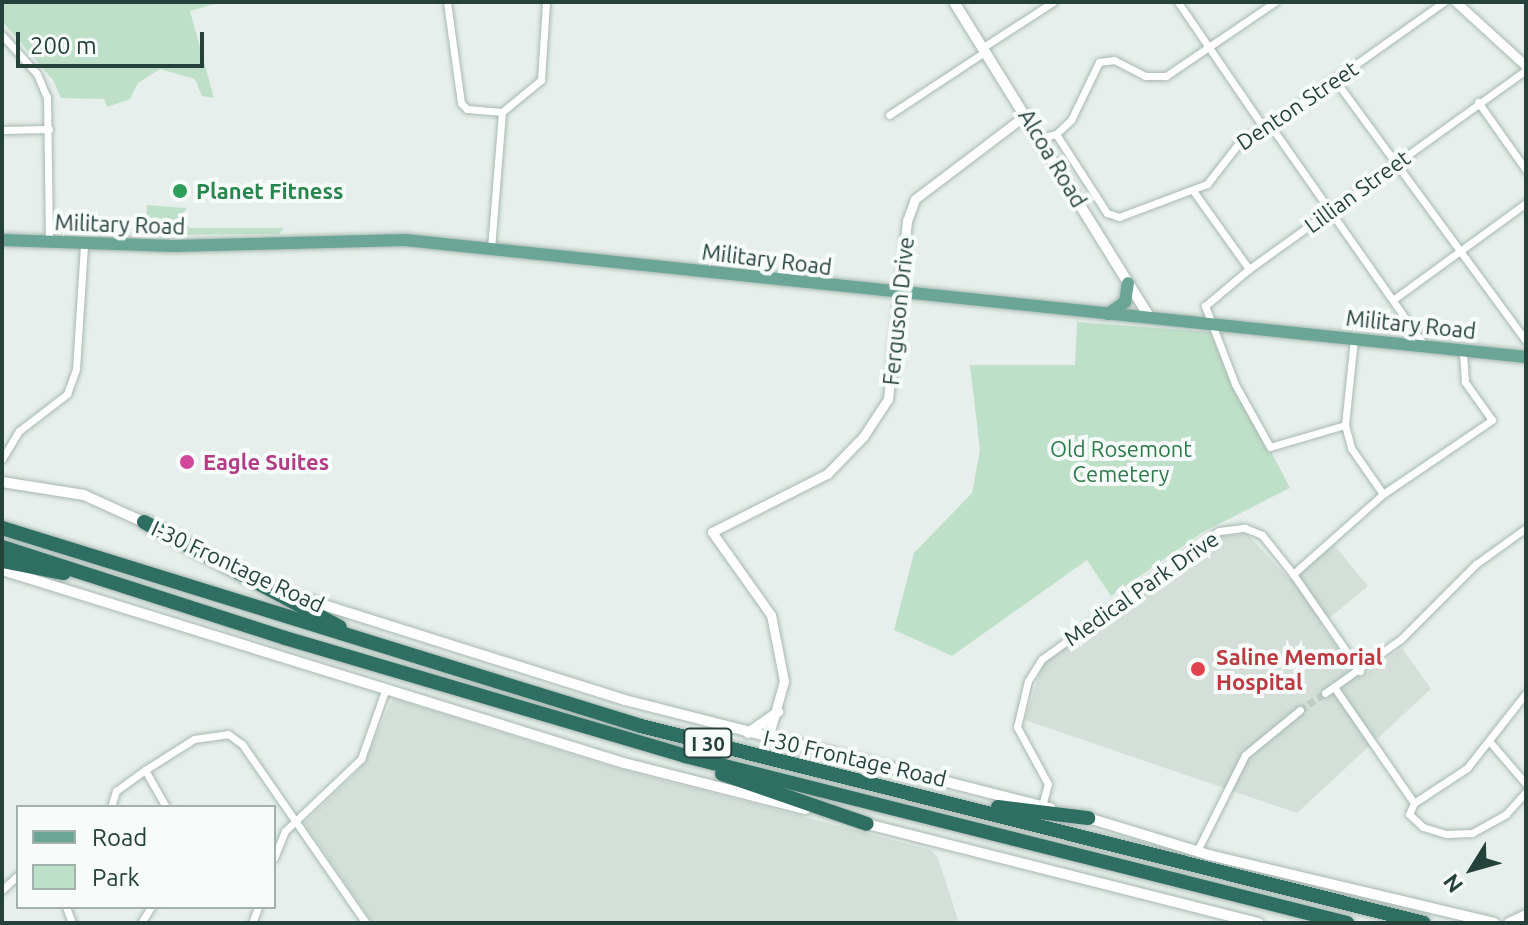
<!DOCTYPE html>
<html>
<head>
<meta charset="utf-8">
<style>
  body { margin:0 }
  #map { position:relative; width:1528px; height:925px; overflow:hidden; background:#e6efeb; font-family:Ubuntu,sans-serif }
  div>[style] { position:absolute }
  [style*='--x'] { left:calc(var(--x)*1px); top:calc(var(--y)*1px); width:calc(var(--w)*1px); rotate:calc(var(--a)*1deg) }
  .built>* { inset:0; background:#d4dfda }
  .green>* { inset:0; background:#bfe0c8 }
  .minor-tunnel>* { height:7px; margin-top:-3.5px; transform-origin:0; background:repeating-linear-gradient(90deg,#bfccc8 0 7px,transparent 0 10.5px) }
  .roads { filter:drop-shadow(0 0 2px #a8b8b2) drop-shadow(0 0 2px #a8b8b2) }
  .minor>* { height:7px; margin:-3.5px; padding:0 3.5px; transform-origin:3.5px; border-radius:3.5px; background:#fff }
  .tertiary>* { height:9px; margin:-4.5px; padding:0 4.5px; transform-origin:4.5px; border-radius:4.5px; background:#fff }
  .secondary>* { height:10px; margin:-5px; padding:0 5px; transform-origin:5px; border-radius:5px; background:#fff }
  .primary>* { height:12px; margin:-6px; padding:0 6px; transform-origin:6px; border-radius:6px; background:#6aa596 }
  .motorway>* { height:14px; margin:-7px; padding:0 7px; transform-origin:7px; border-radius:7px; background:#2f6f62 }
  .dots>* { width:22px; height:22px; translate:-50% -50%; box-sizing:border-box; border:4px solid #f7fbf9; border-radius:50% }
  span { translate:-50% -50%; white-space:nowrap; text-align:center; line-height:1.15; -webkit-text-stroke:8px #f7fbf9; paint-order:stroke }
  .shield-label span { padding:2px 6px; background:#f7fbf9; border:2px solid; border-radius:6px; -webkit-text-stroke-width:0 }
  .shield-label { font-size:20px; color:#24423a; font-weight:700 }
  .street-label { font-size:22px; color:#24423a }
  .leisure-label { font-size:22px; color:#27864d; font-weight:700 }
  .left { translate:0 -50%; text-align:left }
  .park-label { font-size:22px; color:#2d7a4b }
  .hotel-label { font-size:22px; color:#b23c85; font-weight:700 }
  .health-label { font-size:22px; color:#be3a42; font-weight:700 }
  .frame { position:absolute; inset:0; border:4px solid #24423a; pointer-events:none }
  .legend { position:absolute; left:16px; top:805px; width:260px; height:104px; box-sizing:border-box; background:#f7fbf9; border:2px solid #a3b1ad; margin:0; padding:10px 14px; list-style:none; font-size:24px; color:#24423a }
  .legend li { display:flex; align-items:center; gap:16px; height:40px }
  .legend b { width:40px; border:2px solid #a3b1ad }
  .north { position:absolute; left:1432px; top:829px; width:80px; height:80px; -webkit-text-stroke:6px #f7fbf9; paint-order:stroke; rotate:233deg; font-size:22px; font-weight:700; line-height:32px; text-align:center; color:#24423a }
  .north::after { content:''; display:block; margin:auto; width:28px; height:36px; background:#24423a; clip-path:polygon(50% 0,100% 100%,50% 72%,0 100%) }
  .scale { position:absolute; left:16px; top:32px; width:188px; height:36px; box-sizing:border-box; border:4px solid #24423a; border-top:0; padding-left:10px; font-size:24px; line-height:28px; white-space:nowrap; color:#24423a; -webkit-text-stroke:6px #f7fbf9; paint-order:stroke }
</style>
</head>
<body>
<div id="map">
  <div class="built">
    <i style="clip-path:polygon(1247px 534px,1290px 580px,1334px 545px,1368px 586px,1321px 625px,1361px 677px,1402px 648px,1431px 689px,1297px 813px,1025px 720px,1043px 662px,1220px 536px)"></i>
    <i style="clip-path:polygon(393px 698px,609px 766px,931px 850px,938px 858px,959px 923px,372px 923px,304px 823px,361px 768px)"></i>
  </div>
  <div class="green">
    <i style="clip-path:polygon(2px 2px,221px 2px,190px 11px,214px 98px,202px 96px,195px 79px,160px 69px,138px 83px,130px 99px,107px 107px,104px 99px,61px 98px,53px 80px,2px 21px)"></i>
    <i style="clip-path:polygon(147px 205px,186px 208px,182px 219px,190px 228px,284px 228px,279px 234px,145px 235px)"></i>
    <i style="clip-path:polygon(1077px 322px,1209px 332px,1290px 488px,1203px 532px,1111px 596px,1087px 560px,952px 656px,894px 630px,914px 553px,972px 493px,980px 450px,970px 365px,1075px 365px)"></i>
  </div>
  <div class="minor-tunnel">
    <i style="--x:1300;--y:710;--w:30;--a:-34"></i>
  </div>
  <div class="roads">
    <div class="minor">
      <i style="--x:447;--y:2;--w:102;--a:82.1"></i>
      <i style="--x:461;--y:103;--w:8;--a:45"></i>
      <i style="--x:467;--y:109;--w:35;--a:5"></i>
      <i style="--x:502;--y:112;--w:136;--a:94.6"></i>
      <i style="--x:1178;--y:2;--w:153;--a:55.7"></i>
      <i style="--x:2;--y:35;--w:52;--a:48.1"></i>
      <i style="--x:37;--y:74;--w:25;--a:67"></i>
      <i style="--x:47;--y:97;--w:145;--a:89.2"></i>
      <i style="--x:985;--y:46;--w:81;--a:-32.9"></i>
      <i style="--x:1335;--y:80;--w:323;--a:53.8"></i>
      <i style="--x:1478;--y:102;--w:83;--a:54.8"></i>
      <i style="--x:502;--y:112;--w:50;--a:-39.4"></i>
      <i style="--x:541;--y:80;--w:78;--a:-86.3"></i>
      <i style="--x:889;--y:115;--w:116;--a:-33.4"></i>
      <i style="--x:1270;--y:125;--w:270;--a:55"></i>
      <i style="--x:2;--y:130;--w:47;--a:-1.2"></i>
      <i style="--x:1056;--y:134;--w:94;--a:57.2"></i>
      <i style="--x:1107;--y:213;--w:13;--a:18"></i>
      <i style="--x:1119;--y:217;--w:94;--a:-20.6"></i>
      <i style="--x:1207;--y:184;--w:57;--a:-52.1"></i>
      <i style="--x:1242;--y:139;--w:31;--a:-27"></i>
      <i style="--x:1270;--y:125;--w:213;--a:-35.3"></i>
      <i style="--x:1041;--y:138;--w:16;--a:-15"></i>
      <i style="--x:1056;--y:134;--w:21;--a:-43"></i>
      <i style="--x:1071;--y:120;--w:64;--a:-64.2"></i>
      <i style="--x:1099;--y:62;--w:15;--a:-8"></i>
      <i style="--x:1114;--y:60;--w:35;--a:27"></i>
      <i style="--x:1145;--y:76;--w:21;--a:0"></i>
      <i style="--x:1166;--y:76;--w:132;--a:-34.2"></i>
      <i style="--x:1194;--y:192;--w:95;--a:54.5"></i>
      <i style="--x:1394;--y:299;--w:163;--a:-36"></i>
      <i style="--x:1354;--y:339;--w:86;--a:96"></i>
      <i style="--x:1345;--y:425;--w:24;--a:75"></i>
      <i style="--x:1351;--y:448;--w:56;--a:55.2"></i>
      <i style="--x:1345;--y:425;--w:78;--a:163.7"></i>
      <i style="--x:1270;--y:447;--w:72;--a:-119.1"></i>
      <i style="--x:1235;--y:384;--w:84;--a:-111"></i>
      <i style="--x:1205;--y:306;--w:57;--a:-40.1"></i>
      <i style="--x:1249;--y:269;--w:341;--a:-35.7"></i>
      <i style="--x:2;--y:459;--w:33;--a:-59"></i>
      <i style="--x:19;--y:431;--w:61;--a:-37.6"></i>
      <i style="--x:67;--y:394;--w:27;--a:-70"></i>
      <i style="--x:76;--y:369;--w:125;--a:-86.3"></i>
      <i style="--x:1293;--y:574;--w:118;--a:55.4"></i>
      <i style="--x:1334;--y:687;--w:141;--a:55.4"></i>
      <i style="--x:1325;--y:693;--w:93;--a:-35.4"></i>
      <i style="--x:1401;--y:639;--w:106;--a:-45"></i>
      <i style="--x:1476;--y:564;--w:62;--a:-35.8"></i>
      <i style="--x:1490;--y:742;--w:55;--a:49.4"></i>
      <i style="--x:145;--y:770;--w:58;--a:-32.3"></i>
      <i style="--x:194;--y:739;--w:34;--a:-8"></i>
      <i style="--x:228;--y:734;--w:17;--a:36"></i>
      <i style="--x:242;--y:744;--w:218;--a:55.3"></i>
      <i style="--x:1414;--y:803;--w:64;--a:-33.4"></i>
      <i style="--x:1467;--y:768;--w:95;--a:-51.8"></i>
      <i style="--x:1414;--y:803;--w:12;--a:114"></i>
      <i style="--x:1409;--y:814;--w:19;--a:43"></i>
      <i style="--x:1423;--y:827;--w:24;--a:17"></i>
      <i style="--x:1446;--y:834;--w:26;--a:-2"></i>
      <i style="--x:1472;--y:833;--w:39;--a:-29"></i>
      <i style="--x:1506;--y:814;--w:30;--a:-48"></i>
      <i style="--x:1042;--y:806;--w:23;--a:-75"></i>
      <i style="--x:1048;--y:784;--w:65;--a:-118.5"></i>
      <i style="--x:1017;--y:727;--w:47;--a:-76.6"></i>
      <i style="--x:1028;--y:681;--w:26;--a:-58"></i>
      <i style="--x:1042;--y:659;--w:218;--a:-35.9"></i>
      <i style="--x:1219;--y:531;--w:26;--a:-7"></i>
      <i style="--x:1245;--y:528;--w:18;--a:22"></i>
      <i style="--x:1262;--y:535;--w:50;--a:51.5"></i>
      <i style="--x:1293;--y:574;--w:120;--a:-41.6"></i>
      <i style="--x:1383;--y:494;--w:132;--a:-34.2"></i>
      <i style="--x:1492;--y:420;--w:47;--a:-125.4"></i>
      <i style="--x:1465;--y:382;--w:32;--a:-94"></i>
      <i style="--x:111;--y:807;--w:17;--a:-73"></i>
      <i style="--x:116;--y:791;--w:36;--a:-36"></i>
      <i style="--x:145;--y:770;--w:43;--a:60.4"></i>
      <i style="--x:1197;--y:851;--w:107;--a:-63.4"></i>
      <i style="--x:1245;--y:755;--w:71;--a:-39.3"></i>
      <i style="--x:274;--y:858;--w:29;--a:-68"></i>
      <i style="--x:285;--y:831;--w:105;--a:-43.5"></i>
      <i style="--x:361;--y:759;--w:75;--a:-70.6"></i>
      <i style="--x:2;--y:890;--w:22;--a:-43"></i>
      <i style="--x:66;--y:907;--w:17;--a:69"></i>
      <i style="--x:141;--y:923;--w:19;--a:-58"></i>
      <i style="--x:252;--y:923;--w:17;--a:-69"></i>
    </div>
    <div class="tertiary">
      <i style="--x:1456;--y:2;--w:95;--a:42.4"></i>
      <i style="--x:768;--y:738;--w:59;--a:-74.3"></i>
      <i style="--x:784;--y:681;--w:67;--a:-101.1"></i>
      <i style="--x:771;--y:615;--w:102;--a:-125.4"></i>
      <i style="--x:712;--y:532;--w:129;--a:-26.8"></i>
      <i style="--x:827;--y:474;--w:52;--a:-45.8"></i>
      <i style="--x:863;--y:437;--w:45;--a:-56.7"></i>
      <i style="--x:888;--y:399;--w:179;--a:-83.9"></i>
      <i style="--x:907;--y:221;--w:23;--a:-70"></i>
      <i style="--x:915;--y:199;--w:141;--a:-37.2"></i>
    </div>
    <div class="secondary">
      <i style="--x:954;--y:2;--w:370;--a:58.2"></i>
      <i style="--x:2;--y:482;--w:83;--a:9"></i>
      <i style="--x:84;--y:495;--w:70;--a:24.4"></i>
      <i style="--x:2;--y:570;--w:651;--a:17.24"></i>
      <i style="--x:624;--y:763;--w:187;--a:14.3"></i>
      <i style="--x:292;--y:595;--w:349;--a:17.5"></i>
      <i style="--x:625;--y:700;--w:439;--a:14.3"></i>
      <i style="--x:748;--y:733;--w:37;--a:-35"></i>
      <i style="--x:1085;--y:817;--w:130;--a:17"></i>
      <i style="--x:1209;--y:855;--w:293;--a:13.4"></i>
      <i style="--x:863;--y:823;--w:408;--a:14.2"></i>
      <i style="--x:1509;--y:923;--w:19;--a:-25"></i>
    </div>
    <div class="primary">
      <i style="--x:2;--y:240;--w:172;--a:2"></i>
      <i style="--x:174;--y:246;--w:231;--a:-1.5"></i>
      <i style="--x:405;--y:240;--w:1127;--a:5.96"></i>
      <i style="--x:1108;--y:314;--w:21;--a:-35"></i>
      <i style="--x:1125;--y:302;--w:19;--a:-81"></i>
    </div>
    <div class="motorway">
      <i style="--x:144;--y:522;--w:222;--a:28.2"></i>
      <i style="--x:2;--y:528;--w:669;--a:17.22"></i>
      <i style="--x:641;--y:726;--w:807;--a:14.12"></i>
      <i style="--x:2;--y:547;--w:297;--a:17.8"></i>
      <i style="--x:285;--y:638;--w:417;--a:16.4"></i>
      <i style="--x:685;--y:756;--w:683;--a:14.16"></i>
      <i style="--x:2;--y:561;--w:63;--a:11"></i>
      <i style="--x:722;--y:774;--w:153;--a:19"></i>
      <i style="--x:998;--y:807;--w:91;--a:7"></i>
    </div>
  </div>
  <div class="dots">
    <i style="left:180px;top:191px;background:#2e9e5b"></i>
    <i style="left:187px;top:462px;background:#d1479c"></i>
    <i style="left:1198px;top:669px;background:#e0444e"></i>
  </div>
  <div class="shield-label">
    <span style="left:708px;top:743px">I 30</span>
  </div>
  <div class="street-label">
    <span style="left:1297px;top:105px;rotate:-34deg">Denton Street</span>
    <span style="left:1053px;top:158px;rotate:59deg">Alcoa Road</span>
    <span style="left:1357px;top:191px;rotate:-36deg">Lillian Street</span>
    <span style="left:120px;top:224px;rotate:2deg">Military Road</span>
    <span style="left:767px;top:259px;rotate:7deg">Military Road</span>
    <span style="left:898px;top:311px;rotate:-84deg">Ferguson Drive</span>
    <span style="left:1411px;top:324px;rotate:6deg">Military Road</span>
    <span style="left:238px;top:566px;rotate:25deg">I-30 Frontage Road</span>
    <span style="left:1141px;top:588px;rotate:-35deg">Medical Park Drive</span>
    <span style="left:855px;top:758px;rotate:13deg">I-30 Frontage Road</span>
  </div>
  <div class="leisure-label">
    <span class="left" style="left:196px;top:191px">Planet Fitness</span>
  </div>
  <div class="park-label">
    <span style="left:1121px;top:461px">Old Rosemont<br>Cemetery</span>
  </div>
  <div class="hotel-label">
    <span class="left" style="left:203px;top:462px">Eagle Suites</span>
  </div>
  <div class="health-label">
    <span class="left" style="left:1216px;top:669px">Saline Memorial<br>Hospital</span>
  </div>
  <div class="frame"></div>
  <ul class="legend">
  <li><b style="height:10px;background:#6aa596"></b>Road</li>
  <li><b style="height:22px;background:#bfe0c8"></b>Park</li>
  </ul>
  <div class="north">N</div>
  <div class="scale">200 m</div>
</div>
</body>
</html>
